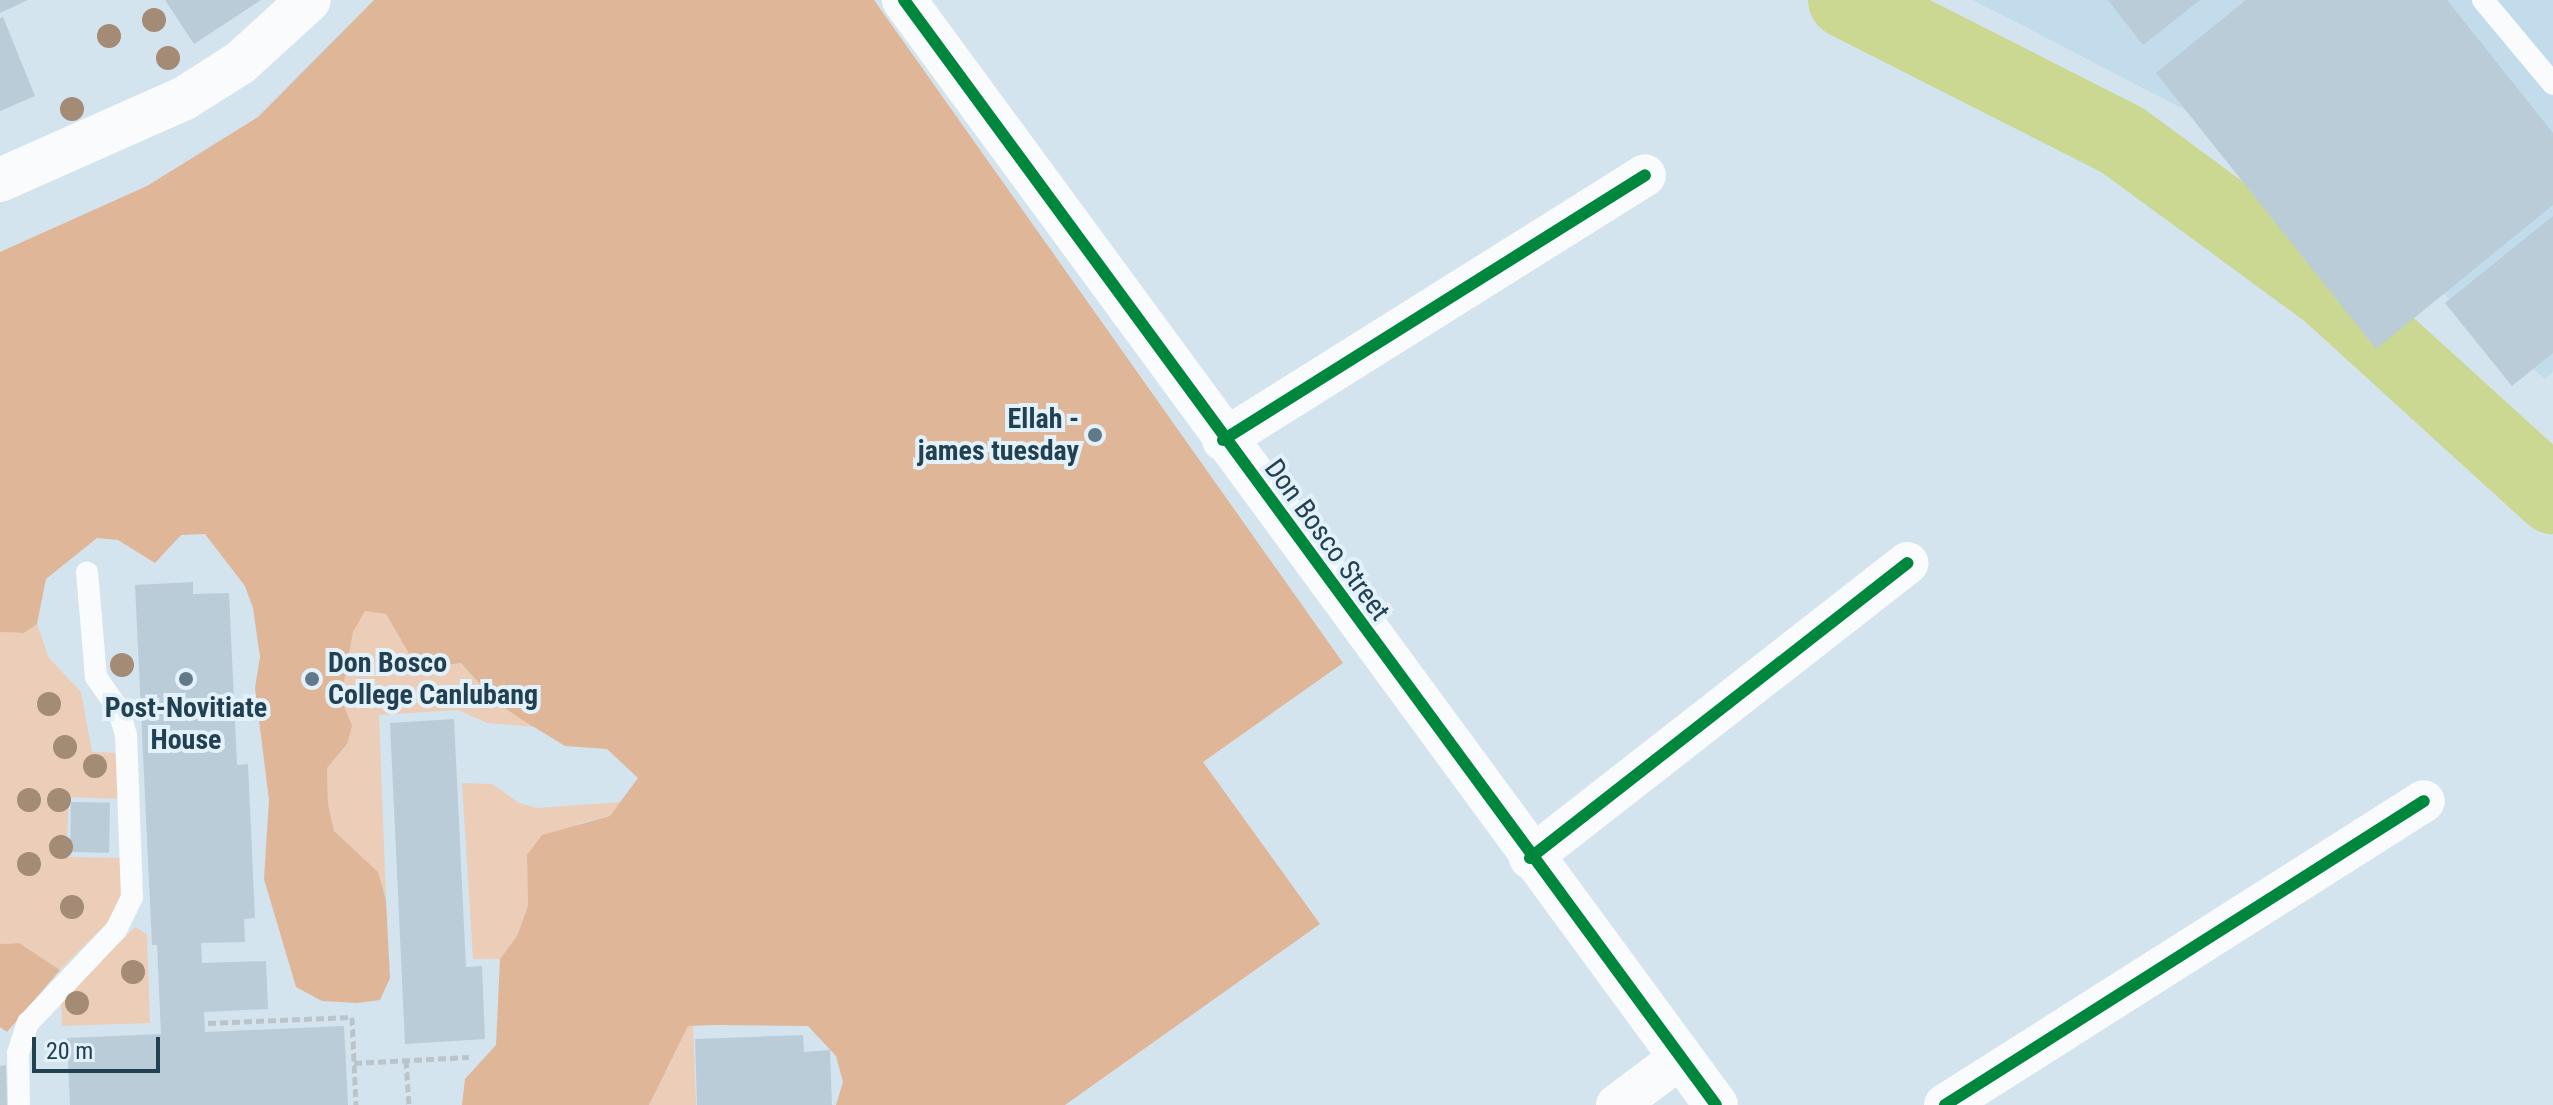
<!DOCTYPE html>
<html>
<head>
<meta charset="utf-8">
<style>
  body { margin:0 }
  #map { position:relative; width:2553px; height:1105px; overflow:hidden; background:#d4e4ee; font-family:"Roboto Condensed",sans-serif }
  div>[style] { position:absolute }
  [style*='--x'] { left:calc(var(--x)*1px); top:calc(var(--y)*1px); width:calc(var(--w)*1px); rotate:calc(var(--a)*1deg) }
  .built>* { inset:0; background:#c2dceb }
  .green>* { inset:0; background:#ebcdb8 }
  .forest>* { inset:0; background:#dfb698 }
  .river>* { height:76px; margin:-38px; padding:0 38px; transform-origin:38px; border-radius:38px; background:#cad891 }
  .building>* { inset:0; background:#b9ccd8; transform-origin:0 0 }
  .path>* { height:5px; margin-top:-2.5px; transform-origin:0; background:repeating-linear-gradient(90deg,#bac4ca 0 8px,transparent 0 12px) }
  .service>* { height:22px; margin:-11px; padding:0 11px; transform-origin:11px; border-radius:11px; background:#f9fbfc }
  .minor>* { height:42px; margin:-21px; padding:0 21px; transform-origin:21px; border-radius:21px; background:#f9fbfc }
  .tertiary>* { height:44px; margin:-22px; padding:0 22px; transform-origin:22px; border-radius:22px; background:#f9fbfc }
  .cycleway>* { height:12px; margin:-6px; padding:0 6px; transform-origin:6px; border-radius:6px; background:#00873e }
  .trees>* { width:24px; height:24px; margin:-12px; border-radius:50%; background:#a38b76 }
  .dots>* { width:22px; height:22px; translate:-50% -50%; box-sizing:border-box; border:4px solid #e3f1fa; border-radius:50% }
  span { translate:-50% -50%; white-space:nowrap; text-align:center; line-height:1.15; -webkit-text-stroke:8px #e3f1fa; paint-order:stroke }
  .poi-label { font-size:28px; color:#214153; font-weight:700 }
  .right { translate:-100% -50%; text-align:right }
  .left { translate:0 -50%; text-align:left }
  .street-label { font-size:28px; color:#214153 }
  .scale { position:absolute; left:32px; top:1037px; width:128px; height:36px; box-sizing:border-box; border:4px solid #214153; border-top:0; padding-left:10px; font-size:24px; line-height:28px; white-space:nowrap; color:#214153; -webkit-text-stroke:6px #e3f1fa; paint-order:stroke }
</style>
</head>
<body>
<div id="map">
  <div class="built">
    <i style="clip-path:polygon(1973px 0,2553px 0,2553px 372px,2545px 379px,2414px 269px,2220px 128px)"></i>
  </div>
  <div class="green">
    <i style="clip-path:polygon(365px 610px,386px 614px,418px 669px,461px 663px,496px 702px,535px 727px,487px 723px,458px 710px,379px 715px,386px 900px,378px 872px,334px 831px,328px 804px,327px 768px,347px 744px,341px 700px,353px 632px)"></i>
    <i style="clip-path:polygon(37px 624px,49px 658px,81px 692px,92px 752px,119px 753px,119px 799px,69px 797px,66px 857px,122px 858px,121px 900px,111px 919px,60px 970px,19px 943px,0 944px,0 632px,24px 633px)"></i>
    <i style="clip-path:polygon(462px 783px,492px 784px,519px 803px,537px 808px,621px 802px,610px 816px,581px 823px,527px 855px,528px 906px,517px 936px,500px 959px,473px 959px)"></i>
    <i style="clip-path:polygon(135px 927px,147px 934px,150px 1023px,62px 1026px,61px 1001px)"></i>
    <i style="clip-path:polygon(688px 1026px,693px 1026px,696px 1105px,649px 1105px)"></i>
  </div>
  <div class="forest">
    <i style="clip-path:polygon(374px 0,874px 0,1343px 663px,1203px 762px,1320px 924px,1065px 1105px,836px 1105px,843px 1082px,836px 1056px,808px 1026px,715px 1025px,688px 1026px,649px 1105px,462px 1105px,465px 1079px,496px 1045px,500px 959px,517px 936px,528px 906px,527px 855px,542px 835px,610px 816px,638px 778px,607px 749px,565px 746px,521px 719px,496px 702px,461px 663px,418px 669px,386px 614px,365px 611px,353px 632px,341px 699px,352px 726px,347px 744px,327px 768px,328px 804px,334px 831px,378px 872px,386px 900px,390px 978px,380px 1000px,357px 1003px,322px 1001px,296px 987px,264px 879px,269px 800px,255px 688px,260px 657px,253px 608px,245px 586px,205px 534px,181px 535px,155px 563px,118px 540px,97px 538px,46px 579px,37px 624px,24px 633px,0 632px,0 252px,147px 186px,258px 117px)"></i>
    <i style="clip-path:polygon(19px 943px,60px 970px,7px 1032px,0 1027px,0 944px)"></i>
  </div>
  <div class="river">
    <i style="--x:1846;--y:0;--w:309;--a:26.9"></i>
    <i style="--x:2122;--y:140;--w:258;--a:36.3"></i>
    <i style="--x:2330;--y:293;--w:302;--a:42.3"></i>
  </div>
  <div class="building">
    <i style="clip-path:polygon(0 0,28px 0,0 13px)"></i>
    <i style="clip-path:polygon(165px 0,261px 0,194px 44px)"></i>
    <i style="clip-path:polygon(2108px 0,2200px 0,2143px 45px)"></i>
    <i style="clip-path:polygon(2246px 0,2447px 0,2553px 133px,2553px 205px,2376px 349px,2156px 73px)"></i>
    <i style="clip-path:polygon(3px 17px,35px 96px,0 111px,0 18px)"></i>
    <i style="clip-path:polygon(2553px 216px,2553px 353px,2512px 386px,2445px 303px)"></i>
    <i style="clip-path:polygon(193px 582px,193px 594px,229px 593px,237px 765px,248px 764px,255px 918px,244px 919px,245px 942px,201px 943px,202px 963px,266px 961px,268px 1009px,204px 1012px,205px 1032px,344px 1026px,348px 1105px,70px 1105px,67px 1038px,161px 1034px,157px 945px,152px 945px,135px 585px)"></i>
    <i style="clip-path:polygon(454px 719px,466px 967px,482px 966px,485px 1039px,405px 1044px,390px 723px)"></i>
    <i style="left:71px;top:802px;width:39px;height:50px;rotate:1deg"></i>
    <i style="clip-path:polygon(803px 1035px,804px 1052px,830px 1050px,832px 1105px,697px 1105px,695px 1039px)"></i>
    <i style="clip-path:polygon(6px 1065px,7px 1105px,0 1105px,0 1066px)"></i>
  </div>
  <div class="path">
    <i style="--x:208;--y:1023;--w:144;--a:-2.4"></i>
    <i style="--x:352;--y:1017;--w:88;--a:87.4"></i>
    <i style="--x:406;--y:1060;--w:45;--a:86.2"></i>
    <i style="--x:354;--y:1063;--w:115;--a:-3"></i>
  </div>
  <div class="service">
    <i style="--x:2483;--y:0;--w:109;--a:50.2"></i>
    <i style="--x:19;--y:1105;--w:52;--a:-91.1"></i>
    <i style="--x:18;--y:1053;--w:32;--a:-72"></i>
    <i style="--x:28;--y:1023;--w:128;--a:-46.6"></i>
    <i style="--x:116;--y:930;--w:37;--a:-64"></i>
    <i style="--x:132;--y:897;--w:162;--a:-92.1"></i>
    <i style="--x:126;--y:735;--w:26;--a:-106"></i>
    <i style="--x:119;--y:710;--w:40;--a:-124.9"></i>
    <i style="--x:96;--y:677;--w:105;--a:-94.9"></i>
  </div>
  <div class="minor">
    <i style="--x:1223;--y:440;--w:498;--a:-32.1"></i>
    <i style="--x:1530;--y:858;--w:479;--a:-38"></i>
    <i style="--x:1617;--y:1105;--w:79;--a:-36.7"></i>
    <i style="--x:1945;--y:1105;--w:567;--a:-32.4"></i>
  </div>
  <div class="tertiary">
    <i style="--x:904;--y:0;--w:1371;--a:53.69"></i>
    <i style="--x:0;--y:180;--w:200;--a:-23.9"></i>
    <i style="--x:183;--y:99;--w:67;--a:-32.3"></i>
    <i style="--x:240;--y:63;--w:93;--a:-42.4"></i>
  </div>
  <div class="cycleway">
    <i style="--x:904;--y:0;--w:1371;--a:53.69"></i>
    <i style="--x:1223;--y:440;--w:498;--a:-32.1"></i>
    <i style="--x:1530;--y:858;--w:479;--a:-38"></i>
    <i style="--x:1945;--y:1105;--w:567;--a:-32.4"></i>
  </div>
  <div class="trees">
    <i style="left:154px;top:20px"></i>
    <i style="left:109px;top:36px"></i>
    <i style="left:168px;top:58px"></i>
    <i style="left:72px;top:109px"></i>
    <i style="left:122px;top:665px"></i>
    <i style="left:49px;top:704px"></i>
    <i style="left:65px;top:747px"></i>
    <i style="left:95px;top:766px"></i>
    <i style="left:29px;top:800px"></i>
    <i style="left:59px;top:800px"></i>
    <i style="left:61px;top:847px"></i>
    <i style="left:29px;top:864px"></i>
    <i style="left:72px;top:907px"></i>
    <i style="left:133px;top:972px"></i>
    <i style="left:77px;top:1003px"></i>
  </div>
  <div class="dots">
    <i style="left:1095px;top:435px;background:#607a89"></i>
    <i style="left:186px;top:679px;background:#607a89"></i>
    <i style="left:312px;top:679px;background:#607a89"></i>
  </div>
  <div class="poi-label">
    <span class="right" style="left:1079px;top:435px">Ellah -<br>james tuesday</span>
    <span class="left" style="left:328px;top:679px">Don Bosco<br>College Canlubang</span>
    <span style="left:186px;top:724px">Post-Novitiate<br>House</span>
  </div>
  <div class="street-label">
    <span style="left:1327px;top:540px;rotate:54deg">Don Bosco Street</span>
  </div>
  <div class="scale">20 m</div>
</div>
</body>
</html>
